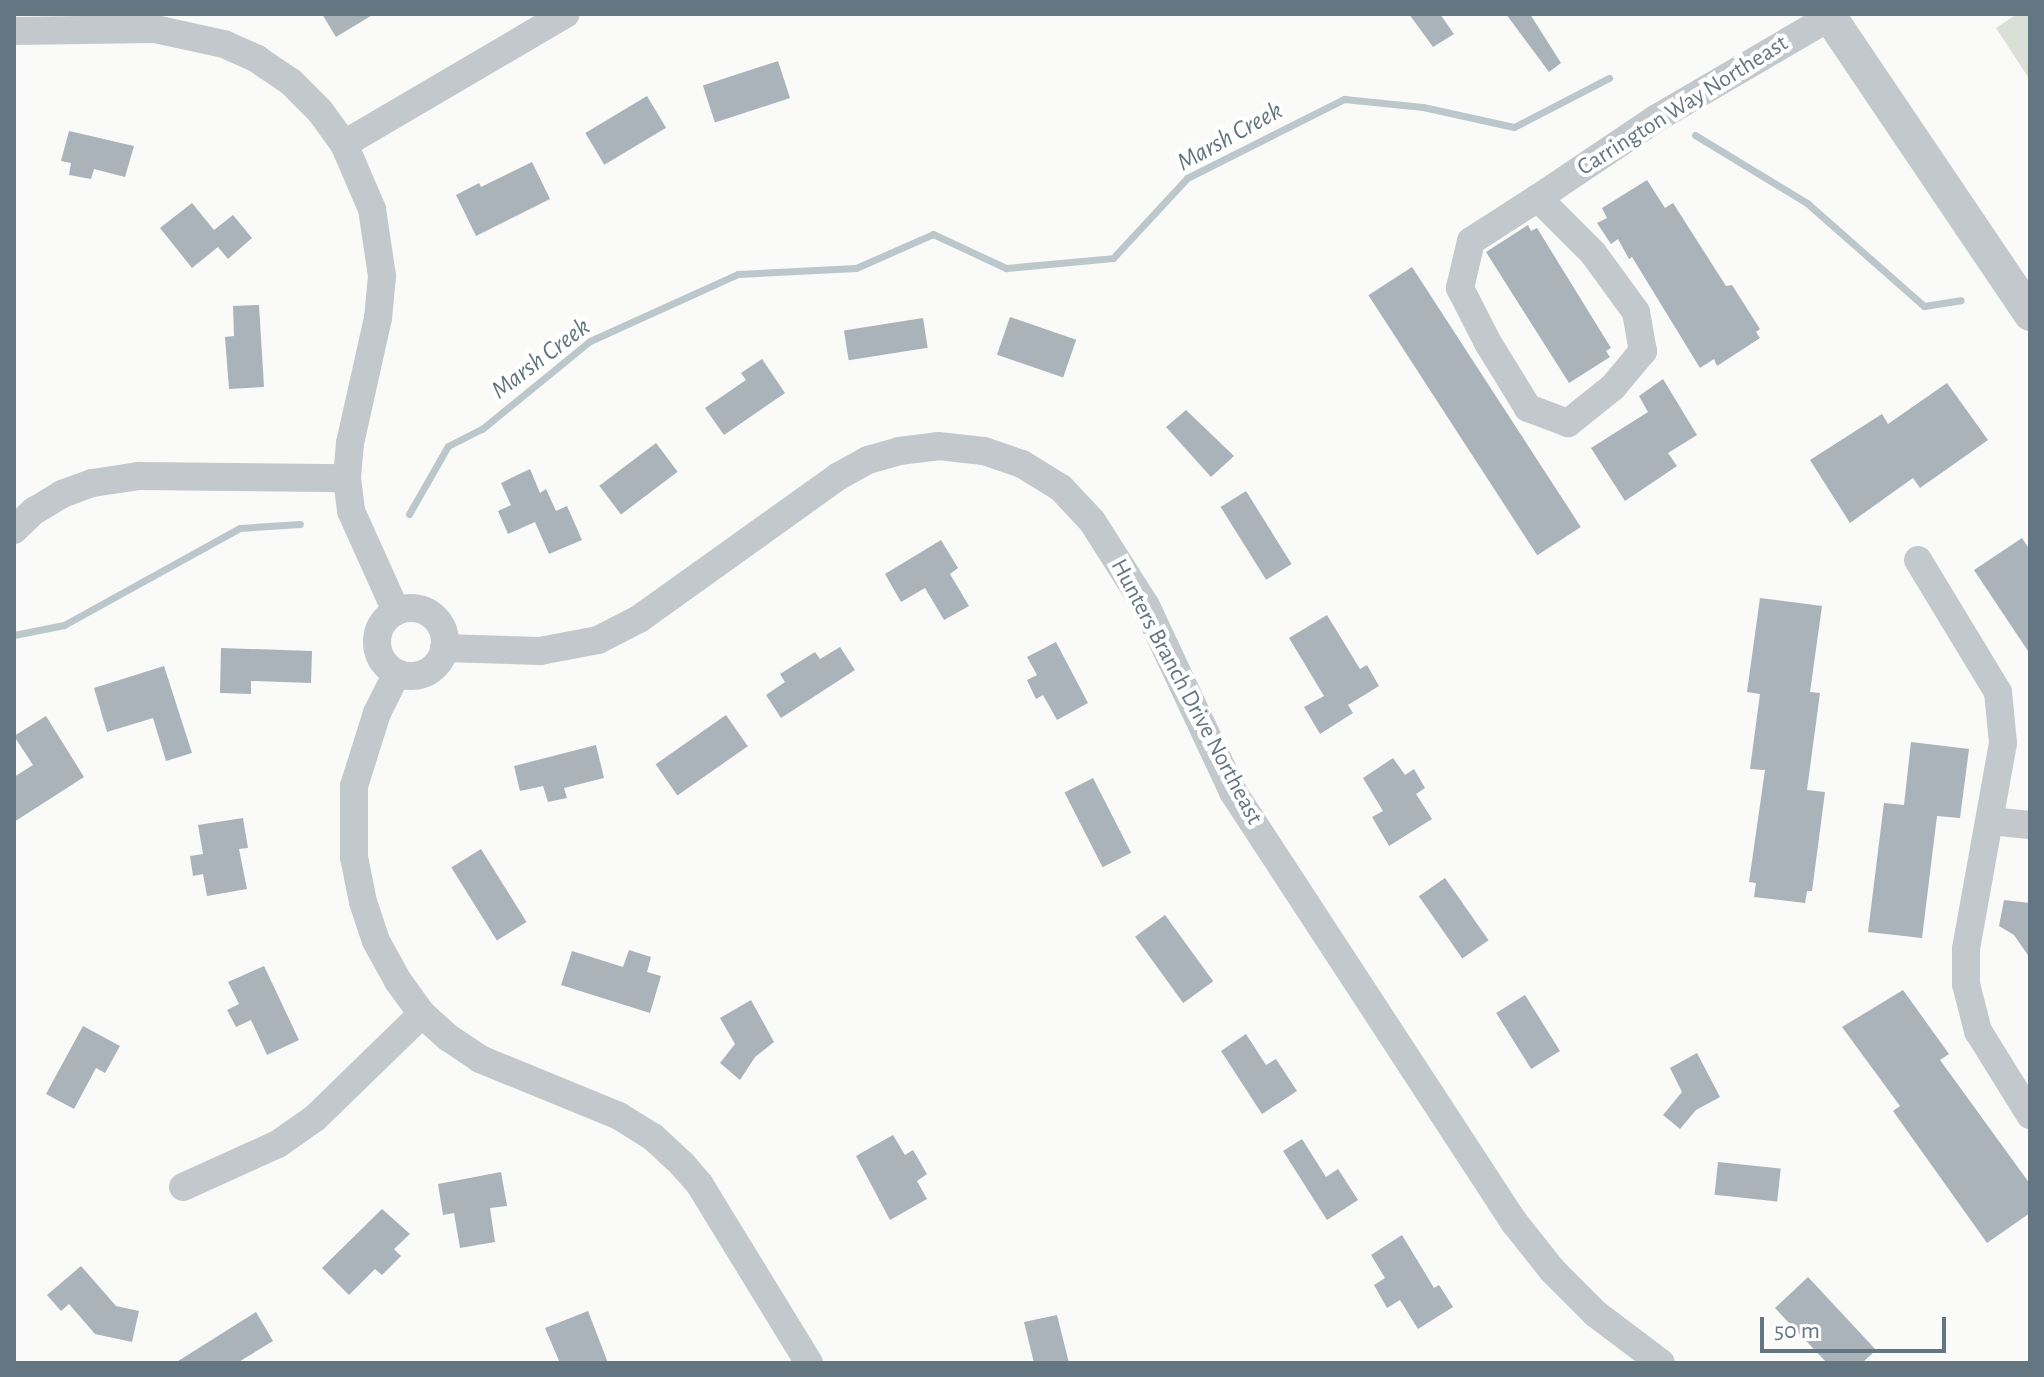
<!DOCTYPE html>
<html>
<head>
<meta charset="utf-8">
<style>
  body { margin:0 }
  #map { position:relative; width:2044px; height:1377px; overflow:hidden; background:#fafaf8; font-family:"Alegreya Sans",sans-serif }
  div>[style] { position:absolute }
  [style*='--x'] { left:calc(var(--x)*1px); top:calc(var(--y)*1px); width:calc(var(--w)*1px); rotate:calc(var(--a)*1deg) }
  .green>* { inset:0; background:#dadfd7 }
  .stream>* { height:7px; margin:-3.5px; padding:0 3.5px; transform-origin:3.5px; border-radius:3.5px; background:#bbc7cb }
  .building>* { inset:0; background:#aab3b9; transform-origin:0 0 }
  .minor>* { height:28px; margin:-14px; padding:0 14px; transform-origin:14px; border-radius:14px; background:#c3c8cc }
  .minor>.ring { margin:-14px; padding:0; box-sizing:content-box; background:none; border:28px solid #c3c8cc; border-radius:50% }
  .tertiary>* { height:34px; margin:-17px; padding:0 17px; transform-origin:17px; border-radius:17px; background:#c3c8cc }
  span { translate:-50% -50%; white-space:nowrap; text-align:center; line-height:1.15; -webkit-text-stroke:8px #fff; paint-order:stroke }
  .street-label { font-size:24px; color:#657683 }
  .water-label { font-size:26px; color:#60757c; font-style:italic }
  .frame { position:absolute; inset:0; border:16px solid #657683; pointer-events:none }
  .scale { position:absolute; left:1760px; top:1317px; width:186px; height:36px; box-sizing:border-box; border:4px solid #657683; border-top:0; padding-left:10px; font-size:24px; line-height:28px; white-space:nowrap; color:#657683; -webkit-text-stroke:6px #fff; paint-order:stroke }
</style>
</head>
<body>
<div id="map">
  <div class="green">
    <i style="clip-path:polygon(2017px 14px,2030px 14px,2030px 80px,1996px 28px)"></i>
  </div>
  <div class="stream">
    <i style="--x:1695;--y:135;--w:131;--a:31.3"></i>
    <i style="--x:1807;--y:203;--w:156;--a:41.4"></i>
    <i style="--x:1924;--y:306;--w:37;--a:-9"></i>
    <i style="--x:409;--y:514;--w:78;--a:-60.2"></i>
    <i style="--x:448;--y:446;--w:38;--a:-27"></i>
    <i style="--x:482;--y:429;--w:139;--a:-39.2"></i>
    <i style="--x:590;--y:341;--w:162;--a:-24.4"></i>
    <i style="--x:738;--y:274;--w:118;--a:-2.9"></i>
    <i style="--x:856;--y:268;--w:84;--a:-23.8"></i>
    <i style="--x:933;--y:234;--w:81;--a:25"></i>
    <i style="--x:1006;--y:268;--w:107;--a:-5.3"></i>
    <i style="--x:1113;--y:258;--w:109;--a:-47.2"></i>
    <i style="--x:1187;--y:178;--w:176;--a:-26.7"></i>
    <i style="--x:1344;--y:99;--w:79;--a:5.8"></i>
    <i style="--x:1423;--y:107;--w:93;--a:12.4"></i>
    <i style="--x:1514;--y:127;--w:107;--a:-27.3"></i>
    <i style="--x:14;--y:635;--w:51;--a:-11.3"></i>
    <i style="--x:64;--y:625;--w:201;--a:-28.9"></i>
    <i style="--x:240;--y:528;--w:60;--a:-3.8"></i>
  </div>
  <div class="building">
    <i style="clip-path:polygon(322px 14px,374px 14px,336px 37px)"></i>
    <i style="clip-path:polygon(1409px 14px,1440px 14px,1454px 34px,1433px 47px)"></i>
    <i style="clip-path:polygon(1506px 14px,1530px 14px,1561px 63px,1549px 72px)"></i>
    <i style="left:778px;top:61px;width:39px;height:79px;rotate:72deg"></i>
    <i style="left:647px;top:96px;width:37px;height:72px;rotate:59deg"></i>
    <i style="clip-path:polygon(69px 131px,134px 146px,125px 177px,94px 169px,91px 179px,69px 175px,71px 163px,61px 161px)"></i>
    <i style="clip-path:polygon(532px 162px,550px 199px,476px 236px,456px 195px,479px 183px,481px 187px)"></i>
    <i style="clip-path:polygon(1647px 180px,1665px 208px,1673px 203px,1726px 286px,1732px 285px,1760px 329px,1756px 332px,1760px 338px,1717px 366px,1714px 359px,1700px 368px,1632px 257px,1629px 259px,1618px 239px,1611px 244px,1597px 223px,1607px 218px,1602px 208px)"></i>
    <i style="clip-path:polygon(192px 203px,214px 230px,233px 215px,252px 238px,228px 259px,218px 247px,192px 268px,160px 228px)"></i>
    <i style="clip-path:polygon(1528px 225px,1531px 231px,1537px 228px,1611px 348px,1606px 351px,1610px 357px,1569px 383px,1486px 252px)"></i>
    <i style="left:1412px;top:267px;width:310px;height:52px;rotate:57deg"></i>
    <i style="clip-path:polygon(259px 305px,264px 387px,229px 389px,225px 337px,234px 336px,233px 306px)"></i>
    <i style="left:1010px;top:317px;width:70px;height:40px;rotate:19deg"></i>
    <i style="left:923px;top:318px;width:30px;height:80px;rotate:81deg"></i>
    <i style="clip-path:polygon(762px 359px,785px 393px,724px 435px,705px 408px,746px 380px,741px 373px)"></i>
    <i style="clip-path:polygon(1663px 379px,1697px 435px,1668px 453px,1677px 466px,1625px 501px,1591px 448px,1648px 412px,1639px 396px)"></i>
    <i style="clip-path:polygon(1947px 383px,1988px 440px,1920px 488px,1913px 478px,1850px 523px,1810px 460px,1882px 414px,1888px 424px)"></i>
    <i style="clip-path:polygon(1186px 410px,1234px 456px,1211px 477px,1166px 427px)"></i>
    <i style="left:656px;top:443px;width:36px;height:71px;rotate:53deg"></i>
    <i style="clip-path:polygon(530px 469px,540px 493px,546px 489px,556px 511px,567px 506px,582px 540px,549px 554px,535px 522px,508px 534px,498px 511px,511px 505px,501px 483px)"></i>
    <i style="left:1246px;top:491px;width:86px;height:30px;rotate:58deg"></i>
    <i style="clip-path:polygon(2022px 538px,2030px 550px,2030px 654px,1974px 570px)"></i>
    <i style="clip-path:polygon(941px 540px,958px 568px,950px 574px,969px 606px,944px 620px,925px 588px,901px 602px,885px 574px)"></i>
    <i style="clip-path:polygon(1760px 598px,1822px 606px,1810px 692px,1820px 693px,1807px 790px,1825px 792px,1812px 891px,1807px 891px,1805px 903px,1754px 897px,1756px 883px,1749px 882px,1765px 770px,1750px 769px,1760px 694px,1747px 692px)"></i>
    <i style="clip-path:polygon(1327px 615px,1360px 669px,1367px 665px,1379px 686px,1348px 705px,1353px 713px,1320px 734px,1304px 707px,1324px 696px,1289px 638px)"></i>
    <i style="clip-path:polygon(1056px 642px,1088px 703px,1057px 720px,1043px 695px,1036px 699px,1027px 680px,1037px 675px,1027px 657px)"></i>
    <i style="clip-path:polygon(840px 647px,855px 670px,781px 718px,766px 695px,785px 682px,780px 674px,815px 652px,820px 659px)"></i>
    <i style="clip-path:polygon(221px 648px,312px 651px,311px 683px,251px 681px,251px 694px,220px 693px)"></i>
    <i style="clip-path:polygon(164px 666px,192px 753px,166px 761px,153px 718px,107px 732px,94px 688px)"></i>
    <i style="left:726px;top:715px;width:38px;height:86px;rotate:55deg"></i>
    <i style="clip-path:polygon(46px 716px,84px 777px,14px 822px,14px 777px,33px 765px,14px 736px)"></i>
    <i style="clip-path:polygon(1911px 742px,1969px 749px,1960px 818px,1937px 816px,1922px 938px,1868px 932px,1884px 803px,1904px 805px)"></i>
    <i style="clip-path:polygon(596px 745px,604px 778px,564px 788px,567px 798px,548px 802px,543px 786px,520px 791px,514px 766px)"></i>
    <i style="clip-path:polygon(1393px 758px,1405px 775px,1414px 769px,1425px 788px,1416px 794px,1432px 819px,1389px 846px,1372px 817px,1383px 811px,1363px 778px)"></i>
    <i style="left:1093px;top:778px;width:84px;height:32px;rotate:63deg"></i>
    <i style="clip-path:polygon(243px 818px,248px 848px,239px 849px,247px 889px,207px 896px,203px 874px,193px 876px,190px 856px,203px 854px,198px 825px)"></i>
    <i style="left:481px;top:849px;width:86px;height:35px;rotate:58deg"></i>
    <i style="left:1445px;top:878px;width:76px;height:32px;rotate:55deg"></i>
    <i style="clip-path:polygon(2004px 900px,2030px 903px,2030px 958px,2014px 935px,1999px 926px)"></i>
    <i style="left:1165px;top:915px;width:82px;height:37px;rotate:54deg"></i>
    <i style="clip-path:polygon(629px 950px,651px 957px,647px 972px,661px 976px,650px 1013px,561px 985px,572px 951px,623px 967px)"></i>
    <i style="clip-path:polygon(264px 966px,299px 1040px,267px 1055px,251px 1020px,236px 1027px,227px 1010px,239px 1004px,228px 982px)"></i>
    <i style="clip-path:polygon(1903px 990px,1949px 1054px,1940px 1060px,2030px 1184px,2030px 1213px,1987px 1243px,1893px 1111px,1900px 1106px,1842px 1027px)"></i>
    <i style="left:1525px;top:995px;width:66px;height:34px;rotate:58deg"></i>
    <i style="clip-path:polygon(751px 1000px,774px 1042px,755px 1057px,740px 1080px,720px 1063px,735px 1044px,720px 1018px)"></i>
    <i style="clip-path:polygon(83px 1026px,120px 1046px,105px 1073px,96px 1068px,74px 1109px,46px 1094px)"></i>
    <i style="clip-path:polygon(1246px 1034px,1266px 1065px,1276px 1059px,1297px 1091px,1262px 1114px,1221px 1051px)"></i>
    <i style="clip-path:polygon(1697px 1053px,1720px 1097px,1696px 1110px,1680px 1129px,1663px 1115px,1682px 1092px,1670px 1068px)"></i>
    <i style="clip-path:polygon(893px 1135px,905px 1155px,913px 1150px,927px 1174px,917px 1181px,927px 1199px,890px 1220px,856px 1156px)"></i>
    <i style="clip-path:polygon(1302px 1139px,1326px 1177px,1338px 1169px,1358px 1200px,1327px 1220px,1283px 1151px)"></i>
    <i style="left:1718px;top:1162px;width:63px;height:33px;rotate:6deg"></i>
    <i style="clip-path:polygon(501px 1172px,507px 1206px,490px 1208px,495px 1242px,460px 1248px,454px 1213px,443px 1215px,438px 1184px)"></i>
    <i style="clip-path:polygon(382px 1209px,410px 1234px,394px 1249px,401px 1256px,382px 1275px,375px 1269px,349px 1295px,322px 1268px)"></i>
    <i style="clip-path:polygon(1402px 1235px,1434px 1288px,1439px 1285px,1453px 1307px,1418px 1329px,1400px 1300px,1387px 1308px,1374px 1285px,1385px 1278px,1371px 1255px)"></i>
    <i style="clip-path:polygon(81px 1266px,116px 1306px,139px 1311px,132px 1342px,95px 1334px,69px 1304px,61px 1311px,47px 1295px)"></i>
    <i style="clip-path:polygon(1808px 1277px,1876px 1350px,1862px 1363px,1827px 1363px,1775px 1308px)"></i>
    <i style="clip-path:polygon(588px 1311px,608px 1363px,560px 1363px,545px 1328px)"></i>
    <i style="clip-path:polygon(256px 1312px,273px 1341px,237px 1363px,175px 1363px)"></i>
    <i style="clip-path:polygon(1057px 1315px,1069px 1363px,1034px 1363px,1024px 1322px)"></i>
  </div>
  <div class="minor">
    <i style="--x:14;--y:31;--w:141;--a:-0.8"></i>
    <i style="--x:155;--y:29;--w:71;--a:12.3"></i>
    <i style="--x:224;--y:44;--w:36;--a:24"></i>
    <i style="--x:257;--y:59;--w:41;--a:34.1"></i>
    <i style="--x:291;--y:82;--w:41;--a:45"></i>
    <i style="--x:320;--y:111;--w:41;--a:54"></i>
    <i style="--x:344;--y:144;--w:71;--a:66.7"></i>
    <i style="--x:372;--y:209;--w:68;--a:81.5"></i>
    <i style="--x:382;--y:276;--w:42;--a:95.4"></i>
    <i style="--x:378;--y:318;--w:128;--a:102.6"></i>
    <i style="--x:350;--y:443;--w:35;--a:95"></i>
    <i style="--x:347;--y:478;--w:33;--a:83"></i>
    <i style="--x:351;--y:511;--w:110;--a:65.8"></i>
    <i style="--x:344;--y:144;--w:257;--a:-30.4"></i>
    <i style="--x:1538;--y:198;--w:78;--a:45"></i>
    <i style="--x:1593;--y:253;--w:73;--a:53.9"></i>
    <i style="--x:1636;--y:312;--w:40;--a:80"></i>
    <i style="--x:1643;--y:351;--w:47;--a:129.8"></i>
    <i style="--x:1613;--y:387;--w:58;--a:141.3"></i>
    <i style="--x:1568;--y:423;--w:43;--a:-159.4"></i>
    <i style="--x:1528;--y:408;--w:76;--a:-121.6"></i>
    <i style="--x:1488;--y:343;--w:62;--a:-117"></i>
    <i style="--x:1460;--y:288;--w:48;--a:-76.8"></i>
    <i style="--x:1471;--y:241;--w:80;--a:-32.7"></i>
    <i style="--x:1538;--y:198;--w:143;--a:-33.9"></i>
    <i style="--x:1657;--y:118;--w:200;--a:-30.3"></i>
    <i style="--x:14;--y:530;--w:28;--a:-44"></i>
    <i style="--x:34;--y:511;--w:33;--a:-31"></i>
    <i style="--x:62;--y:494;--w:33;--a:-20"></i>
    <i style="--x:93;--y:483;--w:47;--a:-8.7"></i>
    <i style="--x:139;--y:476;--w:208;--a:0.6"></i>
    <i style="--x:1918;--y:560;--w:154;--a:58.8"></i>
    <i style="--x:1998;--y:692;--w:51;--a:84.4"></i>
    <i style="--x:2003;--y:743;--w:209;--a:100.2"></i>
    <i style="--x:1966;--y:949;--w:35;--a:90"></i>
    <i style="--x:1966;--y:984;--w:49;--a:75.7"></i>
    <i style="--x:1978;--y:1031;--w:99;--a:58.2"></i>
    <i class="ring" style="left:377px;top:608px;width:40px;height:40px"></i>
    <i style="--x:444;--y:648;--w:96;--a:1.8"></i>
    <i style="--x:540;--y:651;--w:59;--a:-10.7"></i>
    <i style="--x:598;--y:640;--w:46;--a:-27.1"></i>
    <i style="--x:639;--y:619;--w:246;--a:-35.6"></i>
    <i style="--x:839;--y:476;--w:33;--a:-29"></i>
    <i style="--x:868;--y:460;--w:32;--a:-16"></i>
    <i style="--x:899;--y:451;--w:39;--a:-7"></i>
    <i style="--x:938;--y:446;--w:46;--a:6.2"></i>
    <i style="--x:984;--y:451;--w:40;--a:18.9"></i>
    <i style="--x:1022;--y:464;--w:46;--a:31.6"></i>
    <i style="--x:1061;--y:488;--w:45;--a:46.8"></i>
    <i style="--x:1092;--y:521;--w:101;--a:57.6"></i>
    <i style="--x:1146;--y:606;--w:205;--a:64.9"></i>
    <i style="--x:1233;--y:792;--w:514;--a:56.84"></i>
    <i style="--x:1514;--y:1222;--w:61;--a:51.6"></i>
    <i style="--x:1552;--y:1270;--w:62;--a:45"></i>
    <i style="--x:1596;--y:1314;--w:81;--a:37"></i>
    <i style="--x:397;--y:673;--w:45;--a:116.6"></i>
    <i style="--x:377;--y:713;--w:77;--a:107.5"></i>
    <i style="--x:354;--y:786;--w:71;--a:90"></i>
    <i style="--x:354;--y:857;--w:46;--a:78.7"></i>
    <i style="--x:363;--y:902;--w:41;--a:71.6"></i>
    <i style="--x:376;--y:941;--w:46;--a:61.2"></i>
    <i style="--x:398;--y:981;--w:41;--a:54"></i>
    <i style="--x:422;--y:1014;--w:36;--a:42"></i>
    <i style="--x:449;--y:1038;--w:37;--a:34"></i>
    <i style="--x:480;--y:1059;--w:150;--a:22.3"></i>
    <i style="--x:619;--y:1116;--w:40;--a:32"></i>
    <i style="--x:653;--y:1137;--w:40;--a:43"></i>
    <i style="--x:682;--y:1164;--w:28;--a:49"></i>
    <i style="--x:700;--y:1185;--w:209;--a:58.5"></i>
    <i style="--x:1990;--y:821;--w:40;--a:5.7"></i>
    <i style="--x:183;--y:1187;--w:104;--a:-24.4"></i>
    <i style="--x:278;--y:1144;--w:45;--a:-35.1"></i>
    <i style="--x:315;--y:1118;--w:149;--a:-44.2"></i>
  </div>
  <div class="tertiary">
    <i style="--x:1828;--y:14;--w:362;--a:56"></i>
  </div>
  <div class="street-label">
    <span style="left:1683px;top:106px;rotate:-32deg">Carrington Way Northeast</span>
    <span style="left:1186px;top:692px;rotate:62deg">Hunters Branch Drive Northeast</span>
  </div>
  <div class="water-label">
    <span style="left:1230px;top:137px;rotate:-29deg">Marsh Creek</span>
    <span style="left:541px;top:359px;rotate:-37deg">Marsh Creek</span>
  </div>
  <div class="frame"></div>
  <div class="scale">50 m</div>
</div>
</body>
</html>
